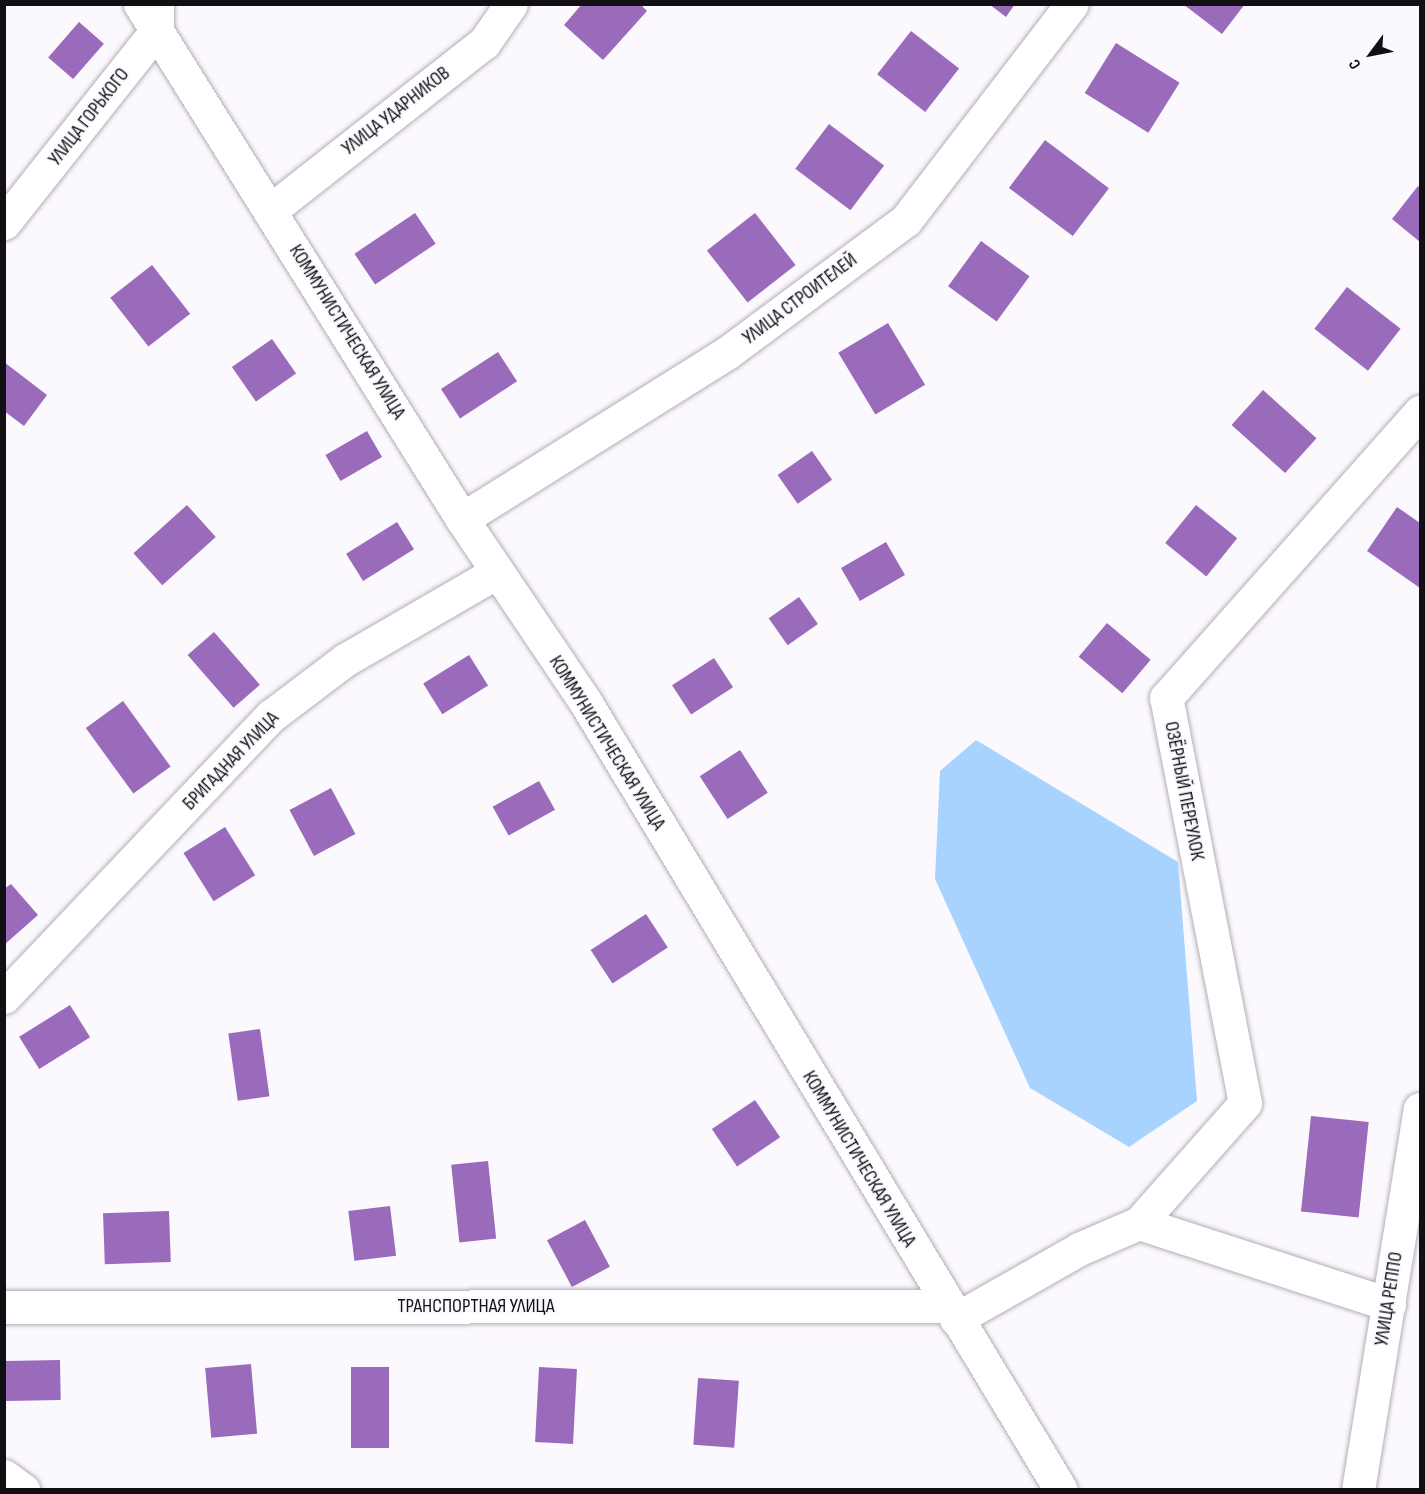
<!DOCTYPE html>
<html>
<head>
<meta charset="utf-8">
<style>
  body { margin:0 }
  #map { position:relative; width:1425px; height:1494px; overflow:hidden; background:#fcf9fe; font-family:"Sofia Sans Condensed",sans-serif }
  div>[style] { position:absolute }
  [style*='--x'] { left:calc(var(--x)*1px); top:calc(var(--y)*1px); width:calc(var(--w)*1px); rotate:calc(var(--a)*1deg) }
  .water>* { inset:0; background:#a8d3ff }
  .building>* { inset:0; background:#9a6bbb; transform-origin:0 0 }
  .roads { filter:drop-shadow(0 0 2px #b4adb9) drop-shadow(0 0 2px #b4adb9) }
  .minor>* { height:33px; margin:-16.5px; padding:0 16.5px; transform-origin:16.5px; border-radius:16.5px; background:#fff }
  .tertiary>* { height:33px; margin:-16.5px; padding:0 16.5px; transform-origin:16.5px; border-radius:16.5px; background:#fff }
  span { translate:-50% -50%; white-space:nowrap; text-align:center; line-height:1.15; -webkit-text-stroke:4.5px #fcf9fe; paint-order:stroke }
  .street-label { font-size:20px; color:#120f14 }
  .frame { position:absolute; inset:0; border:6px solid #120f14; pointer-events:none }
  .north { position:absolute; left:1341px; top:24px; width:60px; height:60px; -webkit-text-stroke:4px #fcf9fe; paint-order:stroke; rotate:238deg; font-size:16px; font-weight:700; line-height:24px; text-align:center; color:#120f14 }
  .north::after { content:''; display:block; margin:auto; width:21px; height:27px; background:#120f14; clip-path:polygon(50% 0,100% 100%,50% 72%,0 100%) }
</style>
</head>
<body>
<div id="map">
  <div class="water">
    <i style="clip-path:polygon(976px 740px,1178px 862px,1197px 1101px,1129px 1147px,1030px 1088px,935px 879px,940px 771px)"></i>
  </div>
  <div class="building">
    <i style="clip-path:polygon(582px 4px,640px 4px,647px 11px,603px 60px,564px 25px)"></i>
    <i style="clip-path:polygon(989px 4px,1015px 4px,1006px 17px)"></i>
    <i style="clip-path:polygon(1183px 4px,1245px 4px,1222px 34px)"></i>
    <i style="left:79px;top:22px;width:33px;height:47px;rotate:41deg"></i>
    <i style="left:911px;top:31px;width:61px;height:55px;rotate:38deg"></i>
    <i style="left:1116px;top:43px;width:75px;height:59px;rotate:32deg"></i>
    <i style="left:829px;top:124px;width:69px;height:56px;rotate:37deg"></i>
    <i style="left:1045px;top:140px;width:80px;height:60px;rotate:37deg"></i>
    <i style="clip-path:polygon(1418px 186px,1420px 188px,1420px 242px,1392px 219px)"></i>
    <i style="left:415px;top:213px;width:37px;height:73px;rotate:56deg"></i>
    <i style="left:755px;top:213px;width:66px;height:61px;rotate:52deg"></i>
    <i style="left:981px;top:241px;width:60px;height:56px;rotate:36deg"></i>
    <i style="left:152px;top:265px;width:62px;height:53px;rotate:52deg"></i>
    <i style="left:1347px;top:287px;width:68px;height:53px;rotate:38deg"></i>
    <i style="left:888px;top:323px;width:72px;height:58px;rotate:59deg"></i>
    <i style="left:272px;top:339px;width:42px;height:49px;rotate:55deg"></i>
    <i style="left:498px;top:352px;width:35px;height:68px;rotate:57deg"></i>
    <i style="clip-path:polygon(4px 362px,47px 395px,24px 426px,4px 411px)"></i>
    <i style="left:1263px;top:390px;width:72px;height:47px;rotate:42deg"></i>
    <i style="left:367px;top:431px;width:30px;height:48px;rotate:60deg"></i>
    <i style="left:812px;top:451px;width:35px;height:42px;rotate:55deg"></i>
    <i style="left:187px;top:505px;width:43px;height:72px;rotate:48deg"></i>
    <i style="left:1196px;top:505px;width:53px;height:49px;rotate:39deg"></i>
    <i style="clip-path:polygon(1397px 507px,1420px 523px,1420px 588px,1367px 551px)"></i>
    <i style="left:397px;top:522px;width:32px;height:60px;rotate:58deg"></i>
    <i style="left:886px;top:542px;width:38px;height:52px;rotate:60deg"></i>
    <i style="left:799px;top:597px;width:33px;height:37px;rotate:55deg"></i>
    <i style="left:1107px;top:623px;width:57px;height:44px;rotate:40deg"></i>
    <i style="left:214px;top:632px;width:70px;height:35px;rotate:49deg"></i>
    <i style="left:469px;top:655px;width:36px;height:54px;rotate:58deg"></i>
    <i style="left:714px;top:658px;width:35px;height:50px;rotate:57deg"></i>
    <i style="left:123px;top:701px;width:81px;height:46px;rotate:54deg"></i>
    <i style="left:740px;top:750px;width:51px;height:48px;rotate:57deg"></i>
    <i style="left:539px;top:781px;width:33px;height:53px;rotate:61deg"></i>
    <i style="left:331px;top:788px;width:52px;height:47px;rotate:62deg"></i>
    <i style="left:225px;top:827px;width:57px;height:49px;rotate:58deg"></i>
    <i style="clip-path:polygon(11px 884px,38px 915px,4px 945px,4px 889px)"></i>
    <i style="left:646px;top:914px;width:40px;height:66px;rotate:57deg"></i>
    <i style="left:70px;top:1005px;width:38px;height:60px;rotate:58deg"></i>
    <i style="left:260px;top:1029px;width:68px;height:32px;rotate:82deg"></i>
    <i style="left:755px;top:1100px;width:45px;height:52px;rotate:56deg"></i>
    <i style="left:1311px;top:1116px;width:58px;height:96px;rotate:6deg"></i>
    <i style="left:488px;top:1161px;width:78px;height:37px;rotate:84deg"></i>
    <i style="left:390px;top:1206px;width:50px;height:42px;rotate:83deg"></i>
    <i style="left:169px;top:1211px;width:51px;height:66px;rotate:88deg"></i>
    <i style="left:585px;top:1220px;width:53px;height:43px;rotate:62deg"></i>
    <i style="left:60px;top:1360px;width:40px;height:55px;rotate:89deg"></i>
    <i style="left:251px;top:1364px;width:70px;height:46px;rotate:85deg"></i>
    <i style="left:351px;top:1367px;width:38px;height:81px"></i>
    <i style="left:539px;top:1367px;width:38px;height:75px;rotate:3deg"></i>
    <i style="left:698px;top:1378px;width:41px;height:67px;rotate:4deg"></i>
  </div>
  <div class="roads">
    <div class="minor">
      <i style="--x:272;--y:209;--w:269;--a:-38.1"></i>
      <i style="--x:484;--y:43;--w:47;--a:-55.3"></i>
      <i style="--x:4;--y:223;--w:246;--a:-51.6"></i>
      <i style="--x:157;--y:30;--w:25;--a:-90"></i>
      <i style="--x:462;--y:519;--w:313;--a:-32.1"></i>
      <i style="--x:727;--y:353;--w:223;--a:-36.6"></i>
      <i style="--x:906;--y:220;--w:272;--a:-52.5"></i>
      <i style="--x:4;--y:997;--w:388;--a:-46.5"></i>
      <i style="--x:271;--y:716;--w:93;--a:-37.1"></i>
      <i style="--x:345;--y:660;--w:176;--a:-30.1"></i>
      <i style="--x:1139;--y:1223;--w:160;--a:-48.5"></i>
      <i style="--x:1245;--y:1103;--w:413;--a:-101"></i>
      <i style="--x:1166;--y:698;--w:383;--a:-48.4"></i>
      <i style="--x:4;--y:1307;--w:943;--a:-0.06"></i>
      <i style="--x:956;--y:1319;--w:142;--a:-29.6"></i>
      <i style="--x:1079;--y:1249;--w:65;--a:-23.4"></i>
      <i style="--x:1139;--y:1223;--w:263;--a:18"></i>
      <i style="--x:4;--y:1476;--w:24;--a:36"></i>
      <i style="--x:1358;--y:1490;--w:386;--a:-80.8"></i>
    </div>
    <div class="tertiary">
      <i style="--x:140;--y:4;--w:607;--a:57.98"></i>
      <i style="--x:462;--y:519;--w:222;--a:56"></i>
      <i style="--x:586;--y:703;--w:919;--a:58.89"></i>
    </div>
  </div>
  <div class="street-label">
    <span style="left:396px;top:111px;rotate:-38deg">УЛИЦА УДАРНИКОВ</span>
    <span style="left:89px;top:117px;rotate:-52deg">УЛИЦА ГОРЬКОГО</span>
    <span style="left:800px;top:299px;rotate:-37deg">УЛИЦА СТРОИТЕЛЕЙ</span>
    <span style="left:347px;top:332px;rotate:58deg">КОММУНИСТИЧЕСКАЯ УЛИЦА</span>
    <span style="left:607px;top:743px;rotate:58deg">КОММУНИСТИЧЕСКАЯ УЛИЦА</span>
    <span style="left:231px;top:761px;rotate:-46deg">БРИГАДНАЯ УЛИЦА</span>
    <span style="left:1184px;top:791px;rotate:79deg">ОЗЁРНЫЙ ПЕРЕУЛОК</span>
    <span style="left:859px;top:1159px;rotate:59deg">КОММУНИСТИЧЕСКАЯ УЛИЦА</span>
    <span style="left:1389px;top:1299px;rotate:-81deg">УЛИЦА РЕППО</span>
    <span style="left:476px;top:1306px">ТРАНСПОРТНАЯ УЛИЦА</span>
  </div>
  <div class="frame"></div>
  <div class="north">С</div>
</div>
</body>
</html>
